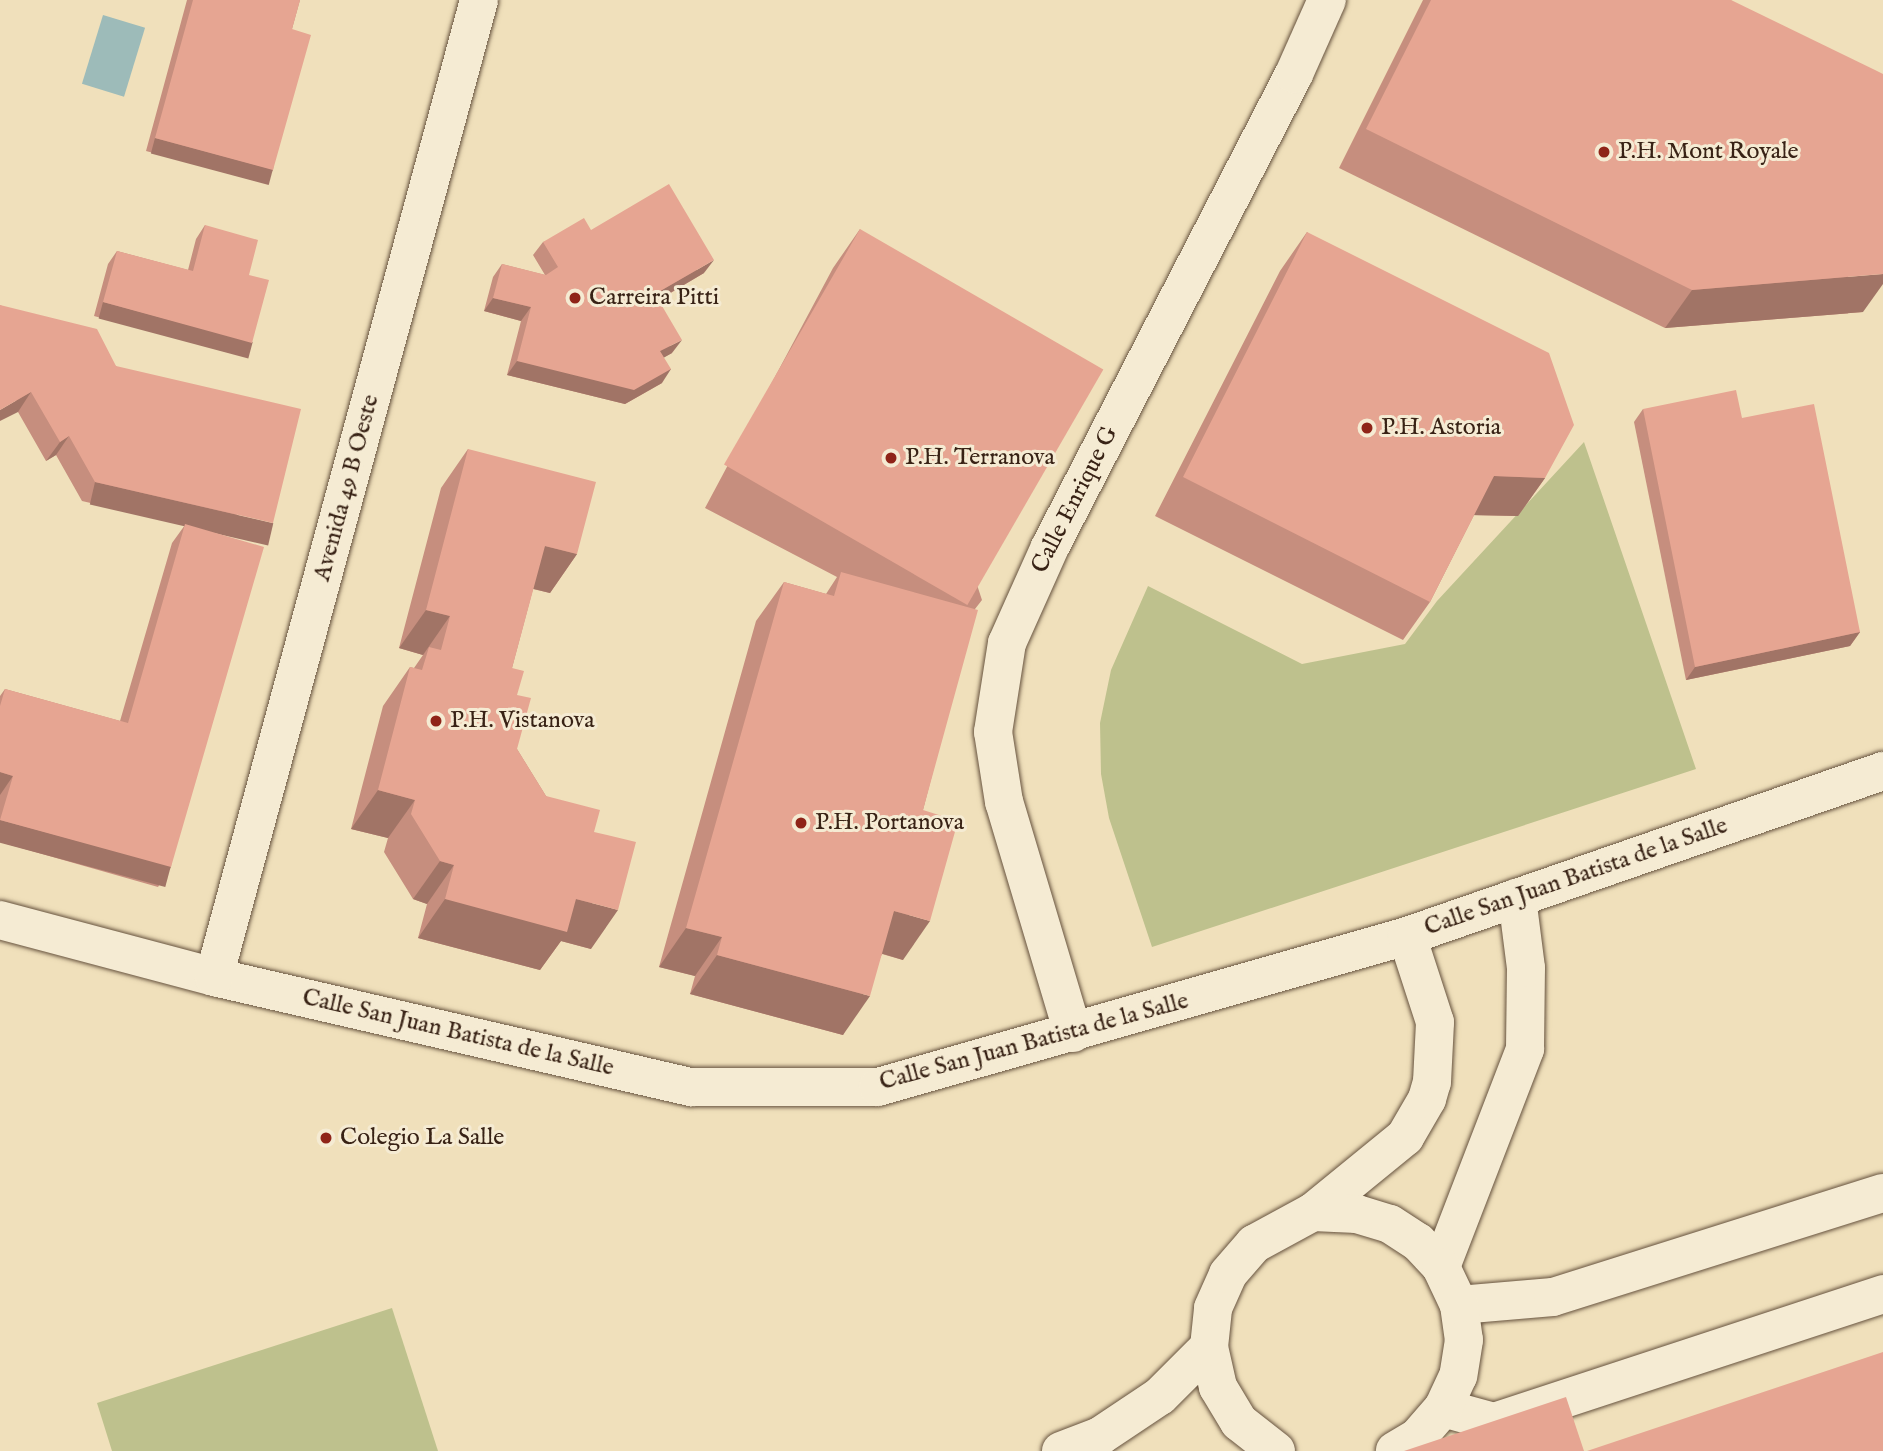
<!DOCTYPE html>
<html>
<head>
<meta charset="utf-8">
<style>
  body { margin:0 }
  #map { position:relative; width:1883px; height:1451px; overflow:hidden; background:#f0e0bb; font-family:"IM FELL English",serif }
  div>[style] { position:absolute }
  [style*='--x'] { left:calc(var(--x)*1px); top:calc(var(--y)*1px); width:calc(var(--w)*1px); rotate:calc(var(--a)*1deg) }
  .green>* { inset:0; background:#bec18d }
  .water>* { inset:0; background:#9dbbb9; transform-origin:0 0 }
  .roads { filter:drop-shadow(0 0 2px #66523e) drop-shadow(0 0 2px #66523e) }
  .minor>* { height:38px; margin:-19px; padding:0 19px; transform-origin:19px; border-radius:19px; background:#f5ebd3 }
  .wall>* { inset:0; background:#c68e7e }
  .shaded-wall>* { inset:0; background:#a17466; transform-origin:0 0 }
  .building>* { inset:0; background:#e6a592; transform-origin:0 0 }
  .dots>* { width:19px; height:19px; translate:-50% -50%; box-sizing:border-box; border:4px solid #f5ebd3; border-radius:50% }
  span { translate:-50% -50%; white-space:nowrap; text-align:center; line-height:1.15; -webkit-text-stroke:6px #f5ebd3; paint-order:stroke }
  .poi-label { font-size:24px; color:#382215 }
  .left { translate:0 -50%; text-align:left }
  .street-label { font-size:24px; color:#382215 }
</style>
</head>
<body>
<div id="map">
  <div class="green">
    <i style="clip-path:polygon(1584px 442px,1696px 769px,1152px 947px,1109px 818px,1101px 774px,1100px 723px,1111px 670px,1148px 586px,1302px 664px,1405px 644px,1437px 601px)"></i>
    <i style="clip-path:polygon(392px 1308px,438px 1451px,112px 1451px,97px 1403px)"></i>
  </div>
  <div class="water">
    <i style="left:103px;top:15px;width:44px;height:72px;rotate:17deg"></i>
  </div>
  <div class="roads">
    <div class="minor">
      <i style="--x:0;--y:920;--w:221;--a:14.9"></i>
      <i style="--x:214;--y:977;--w:490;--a:13"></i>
      <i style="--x:691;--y:1087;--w:187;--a:0"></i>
      <i style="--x:878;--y:1087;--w:550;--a:-15.93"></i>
      <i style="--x:1407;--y:936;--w:504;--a:-19.12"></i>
      <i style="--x:214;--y:977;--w:1012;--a:-74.82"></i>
      <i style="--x:1073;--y:1033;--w:241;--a:-106.6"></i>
      <i style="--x:1004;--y:802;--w:71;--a:-98.9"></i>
      <i style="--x:993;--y:732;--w:90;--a:-81.1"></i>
      <i style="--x:1007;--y:643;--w:105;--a:-65.9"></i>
      <i style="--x:1050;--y:547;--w:532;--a:-62.71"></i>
      <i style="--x:1294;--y:74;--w:81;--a:-66"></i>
      <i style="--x:1313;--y:1212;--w:119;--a:-39.2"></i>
      <i style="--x:1405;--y:1137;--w:44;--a:-59.9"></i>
      <i style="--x:1427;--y:1099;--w:18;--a:-74"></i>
      <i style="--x:1432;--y:1082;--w:60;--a:-87.1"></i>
      <i style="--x:1435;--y:1022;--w:90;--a:-108"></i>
      <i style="--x:1441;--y:1267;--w:234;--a:-68.9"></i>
      <i style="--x:1525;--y:1049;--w:81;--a:-89.3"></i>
      <i style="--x:1526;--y:968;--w:71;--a:-97.3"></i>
      <i style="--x:1459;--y:1305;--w:94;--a:-4.9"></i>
      <i style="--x:1553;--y:1297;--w:346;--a:-17.5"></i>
      <i style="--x:1443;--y:1408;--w:53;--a:15.4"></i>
      <i style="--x:1494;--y:1422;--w:410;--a:-18.2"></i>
      <i style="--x:1061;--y:1451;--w:42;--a:-21"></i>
      <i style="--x:1100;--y:1436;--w:72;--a:-33.7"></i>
      <i style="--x:1160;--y:1396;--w:69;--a:-45"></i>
      <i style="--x:1276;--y:1451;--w:47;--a:-141.9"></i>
      <i style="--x:1239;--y:1422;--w:41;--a:-121"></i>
      <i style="--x:1218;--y:1387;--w:41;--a:-102.7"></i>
      <i style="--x:1209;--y:1347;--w:39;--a:-84"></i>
      <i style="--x:1213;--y:1308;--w:37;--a:-66"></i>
      <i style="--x:1228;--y:1274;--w:40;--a:-49"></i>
      <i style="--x:1254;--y:1244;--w:67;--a:-28.5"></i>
      <i style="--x:1313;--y:1212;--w:44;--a:2.6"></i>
      <i style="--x:1357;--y:1214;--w:34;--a:17"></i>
      <i style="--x:1390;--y:1224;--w:33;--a:33"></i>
      <i style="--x:1418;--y:1242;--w:34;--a:47"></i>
      <i style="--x:1441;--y:1267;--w:42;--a:64.7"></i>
      <i style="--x:1459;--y:1305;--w:35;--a:82"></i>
      <i style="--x:1464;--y:1340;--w:36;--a:99"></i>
      <i style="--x:1458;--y:1376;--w:35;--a:115"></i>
      <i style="--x:1443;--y:1408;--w:38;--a:131"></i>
      <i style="--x:1418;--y:1437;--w:27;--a:149"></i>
    </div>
  </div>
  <div class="wall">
    <i style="clip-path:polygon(187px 0,300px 0,292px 29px,273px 170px,264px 183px,146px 151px)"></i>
    <i style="clip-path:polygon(1423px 0,1731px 0,1863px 312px,1665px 328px,1339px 168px)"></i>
    <i style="clip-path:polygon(205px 225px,249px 275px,252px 343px,242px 356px,94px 316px,108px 264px,117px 251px,188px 270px,196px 239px)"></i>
    <i style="clip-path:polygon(860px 229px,982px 600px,975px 609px,923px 810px,903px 960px,882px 954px,843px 1035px,690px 994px,695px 976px,659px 967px,756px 621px,784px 582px,826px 594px,837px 577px,705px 508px,833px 268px)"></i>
    <i style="clip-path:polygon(591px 230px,704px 273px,659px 300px,672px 353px,664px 357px,662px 383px,625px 404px,507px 375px,521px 321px,484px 311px,493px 277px,502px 264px,545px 275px,533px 255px,543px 242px)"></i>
    <i style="clip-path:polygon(1307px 232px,1545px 478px,1518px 516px,1474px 515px,1430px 602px,1403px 640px,1155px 516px,1280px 271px)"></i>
    <i style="clip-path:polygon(0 305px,116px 366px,260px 543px,202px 529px,171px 867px,158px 887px,0 842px,0 696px,5px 689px,120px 721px,172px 543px,185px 525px,82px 501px,56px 455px,46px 461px,18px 412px)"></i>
    <i style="clip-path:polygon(1643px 409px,1742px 418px,1860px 632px,1850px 646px,1686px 680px,1634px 422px)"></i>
    <i style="clip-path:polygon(468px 449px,577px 554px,550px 593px,533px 589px,512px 668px,517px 695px,517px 749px,546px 796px,594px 832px,591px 949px,561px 941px,540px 970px,418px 938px,427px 904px,413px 899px,384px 852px,388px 838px,351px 829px,383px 706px,410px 667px,414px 668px,423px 655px,399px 648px,441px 488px)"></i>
  </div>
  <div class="shaded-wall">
    <i style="left:155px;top:138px;width:122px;height:16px;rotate:15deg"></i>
    <i style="clip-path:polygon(714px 260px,704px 273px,646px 307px,655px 294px)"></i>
    <i style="clip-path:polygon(1883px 274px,1883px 284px,1863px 312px,1665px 328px,1692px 290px)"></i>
    <i style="clip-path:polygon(493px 298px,531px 307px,521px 321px,484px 311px)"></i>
    <i style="left:103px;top:302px;width:155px;height:17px;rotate:15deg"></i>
    <i style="clip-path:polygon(682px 340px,672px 353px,651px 365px,660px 351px)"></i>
    <i style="clip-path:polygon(517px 361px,671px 369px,662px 383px,625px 404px,507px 375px)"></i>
    <i style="clip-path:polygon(31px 392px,18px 412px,0 421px,0 410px)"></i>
    <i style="clip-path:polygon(69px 436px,56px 455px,46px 461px,60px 442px)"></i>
    <i style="clip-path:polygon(1494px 476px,1545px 478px,1518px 516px,1467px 515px)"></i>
    <i style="left:95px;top:482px;width:183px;height:23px;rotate:13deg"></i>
    <i style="clip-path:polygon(545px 546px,577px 554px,550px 593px,518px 585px)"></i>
    <i style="clip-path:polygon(426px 610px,450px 616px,423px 655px,399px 648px)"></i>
    <i style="clip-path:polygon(1860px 632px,1850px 646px,1686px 680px,1695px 667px)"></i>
    <i style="clip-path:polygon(0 772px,13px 776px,0 795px)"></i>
    <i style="clip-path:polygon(378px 790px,415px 800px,388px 838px,351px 829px)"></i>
    <i style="left:0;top:820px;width:177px;height:22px;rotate:15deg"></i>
    <i style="clip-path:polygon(440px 861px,454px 865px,427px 904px,413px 899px)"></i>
    <i style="clip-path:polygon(445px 899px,576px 899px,618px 910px,591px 949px,561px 941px,540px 970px,418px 938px)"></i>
    <i style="clip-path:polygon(894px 911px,930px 921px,903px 960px,867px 949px)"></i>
    <i style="clip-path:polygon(686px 928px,722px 937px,695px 976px,659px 967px)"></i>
    <i style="clip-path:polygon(717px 955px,870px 996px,843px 1035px,690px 994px)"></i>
  </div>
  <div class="building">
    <i style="clip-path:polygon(193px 0,300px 0,292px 29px,311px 35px,273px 170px,155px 138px)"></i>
    <i style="clip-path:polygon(1431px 0,1731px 0,1883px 74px,1883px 274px,1692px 290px,1366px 129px)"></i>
    <i style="clip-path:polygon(669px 184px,714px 260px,655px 294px,682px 340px,660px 351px,671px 369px,634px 390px,517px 361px,531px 307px,493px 298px,502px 264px,546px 275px,558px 267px,543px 242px,584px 218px,591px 230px)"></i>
    <i style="clip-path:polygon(205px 225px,258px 240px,249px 275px,269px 280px,252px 343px,103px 302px,117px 251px,193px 271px)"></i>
    <i style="left:860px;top:229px;width:281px;height:272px;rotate:30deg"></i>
    <i style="clip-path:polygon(1307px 232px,1549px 353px,1574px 425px,1545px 478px,1494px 476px,1430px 602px,1183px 477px)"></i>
    <i style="clip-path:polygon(0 305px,97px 329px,116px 366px,301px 409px,273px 523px,95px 482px,69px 436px,60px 442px,31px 392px,0 410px)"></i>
    <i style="clip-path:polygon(1736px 390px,1742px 418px,1814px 404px,1860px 632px,1695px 667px,1643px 409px)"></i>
    <i style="clip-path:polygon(468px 449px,596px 482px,577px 554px,545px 546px,512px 668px,524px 671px,517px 695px,531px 698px,517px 749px,546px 796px,600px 810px,594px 832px,636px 842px,618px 910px,576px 899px,567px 932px,445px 899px,454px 865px,440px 861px,411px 814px,415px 800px,378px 790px,410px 667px,422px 670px,429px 647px,441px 650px,450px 616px,426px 610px)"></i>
    <i style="clip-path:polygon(185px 524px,264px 547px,171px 867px,0 820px,13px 776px,0 772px,0 706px,5px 689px,128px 723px)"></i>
    <i style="clip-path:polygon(841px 572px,978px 610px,923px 810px,958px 821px,930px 921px,894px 911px,870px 996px,717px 955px,722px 937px,686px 928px,784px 582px,834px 596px)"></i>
    <i style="clip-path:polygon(1883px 1352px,1883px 1451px,1587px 1451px)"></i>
    <i style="clip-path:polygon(1566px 1397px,1584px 1451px,1404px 1451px)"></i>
  </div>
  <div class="dots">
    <i style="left:1604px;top:152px;background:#8f2418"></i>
    <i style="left:575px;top:298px;background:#8f2418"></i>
    <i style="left:1367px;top:428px;background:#8f2418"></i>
    <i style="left:891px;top:458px;background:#8f2418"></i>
    <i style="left:436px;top:721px;background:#8f2418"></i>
    <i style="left:801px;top:823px;background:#8f2418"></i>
    <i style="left:326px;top:1138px;background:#8f2418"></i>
  </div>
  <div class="poi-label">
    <span class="left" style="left:1618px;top:152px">P.H. Mont Royale</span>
    <span class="left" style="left:589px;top:298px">Carreira Pitti</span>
    <span class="left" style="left:1381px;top:428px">P.H. Astoria</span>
    <span class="left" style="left:905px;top:458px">P.H. Terranova</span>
    <span class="left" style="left:450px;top:721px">P.H. Vistanova</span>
    <span class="left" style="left:815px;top:823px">P.H. Portanova</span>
    <span class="left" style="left:340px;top:1138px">Colegio La Salle</span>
  </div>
  <div class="street-label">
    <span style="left:347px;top:488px;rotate:-75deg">Avenida 49 B Oeste</span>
    <span style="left:1075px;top:500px;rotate:-63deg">Calle Enrique G</span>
    <span style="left:1576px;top:877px;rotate:-19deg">Calle San Juan Batista de la Salle</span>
    <span style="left:458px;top:1033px;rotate:13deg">Calle San Juan Batista de la Salle</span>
    <span style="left:1034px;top:1042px;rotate:-15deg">Calle San Juan Batista de la Salle</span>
  </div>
</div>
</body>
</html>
